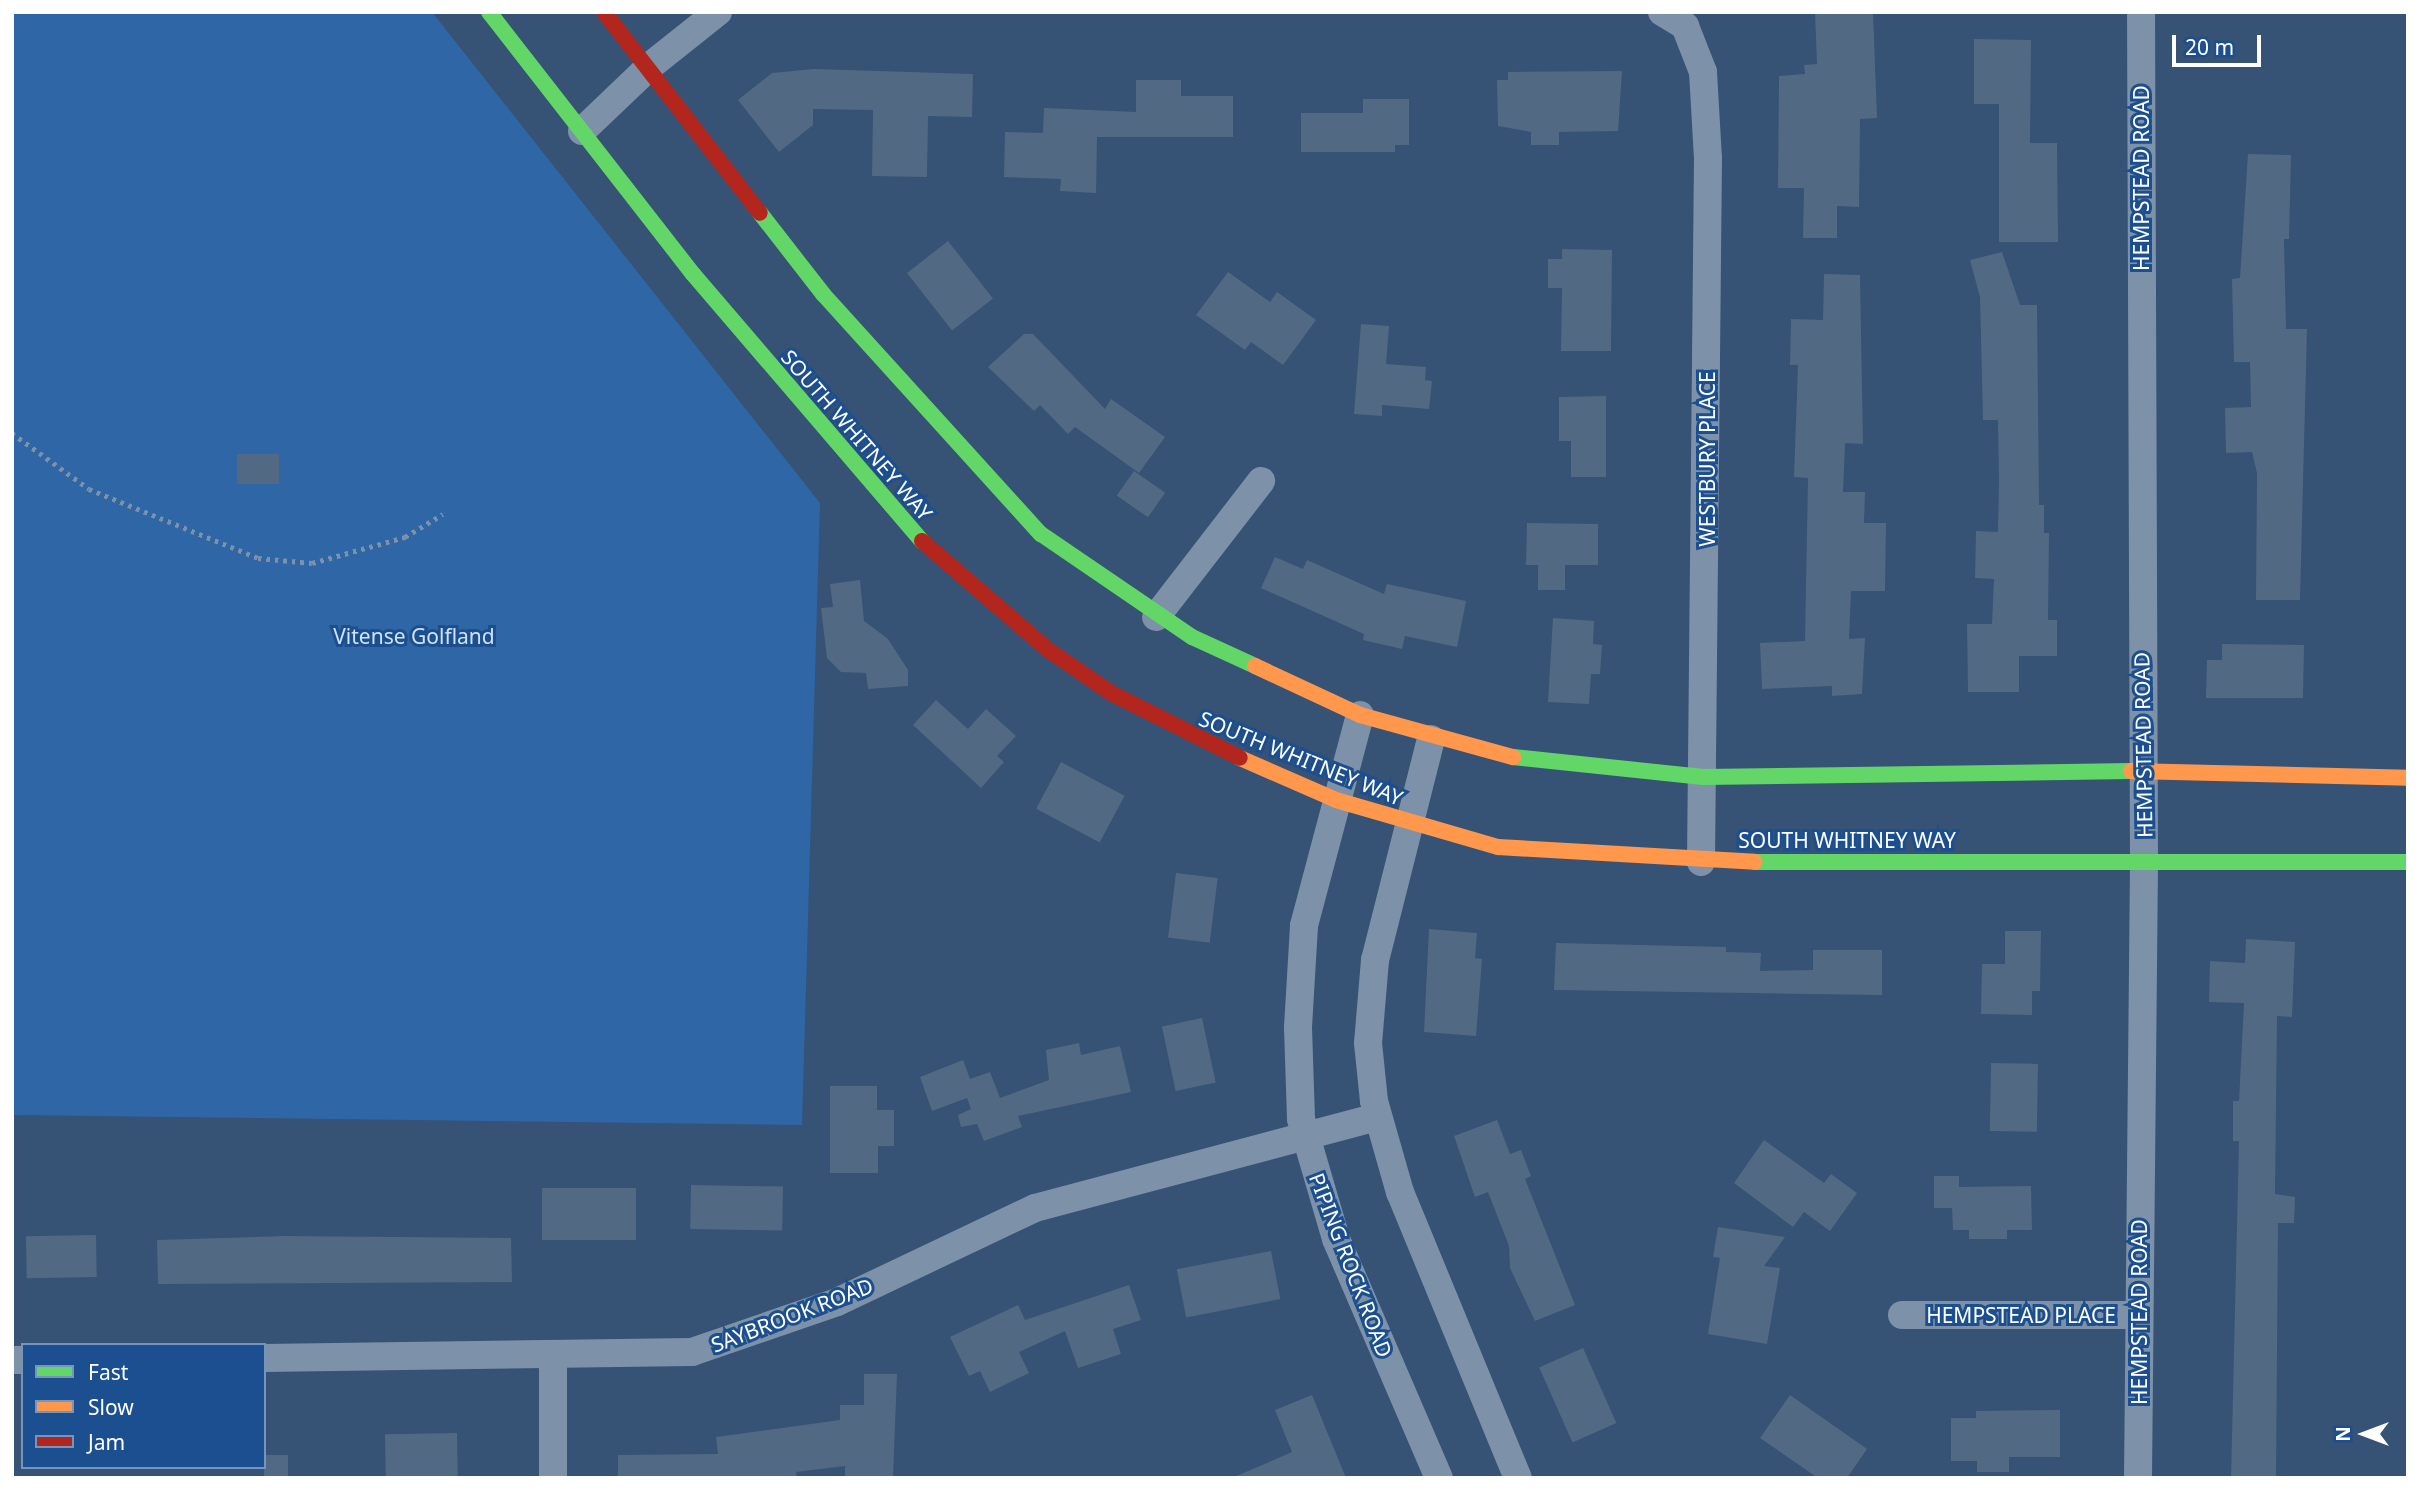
<!DOCTYPE html>
<html>
<head>
<meta charset="utf-8">
<style>
  body { margin:0 }
  #map { position:relative; width:2420px; height:1490px; overflow:hidden; background:#365274; font-family:"Noto Sans",sans-serif }
  div>[style] { position:absolute }
  [style*='--x'] { left:calc(var(--x)*1px); top:calc(var(--y)*1px); width:calc(var(--w)*1px); rotate:calc(var(--a)*1deg) }
  .green>* { inset:0; background:#2f66a5 }
  .building>* { inset:0; background:#526984; transform-origin:0 0 }
  .path>* { height:4.5px; margin-top:-2.25px; transform-origin:0; background:repeating-linear-gradient(90deg,#7d92a8 0 3.5px,transparent 0 8.5px) }
  .street>* { height:28px; margin:-14px; padding:0 14px; transform-origin:14px; border-radius:14px; background:#7d92a8 }
  .fast>* { height:16px; margin:-8px; padding:0 8px; transform-origin:8px; border-radius:8px; background:#63d668 }
  .slow>* { height:16px; margin:-8px; padding:0 8px; transform-origin:8px; border-radius:8px; background:#ff974d }
  .jam>* { height:16px; margin:-8px; padding:0 8px; transform-origin:8px; border-radius:8px; background:#b3261e }
  span { translate:-50% -50%; white-space:nowrap; text-align:center; line-height:1.15; -webkit-text-stroke:6px #1b4f8f; paint-order:stroke }
  .street-label { font-size:21px; color:#fff }
  .park-label { font-size:21px; color:#cfe3fa }
  .frame { position:absolute; inset:0; border:14px solid #fff; pointer-events:none }
  .legend { position:absolute; left:21px; top:1343px; width:245px; height:126px; box-sizing:border-box; background:#1b4f8f; border:2px solid #7695bc; margin:0; padding:9px 12px; list-style:none; font-size:21px; color:#fff }
  .legend li { display:flex; align-items:center; gap:14px; height:35px }
  .legend b { width:35px; border:2px solid #7695bc }
  .north { position:absolute; left:2329px; top:1399px; width:70px; height:70px; -webkit-text-stroke:5px #1b4f8f; paint-order:stroke; rotate:270deg; font-size:19px; font-weight:700; line-height:28px; text-align:center; color:#fff }
  .north::after { content:''; display:block; margin:auto; width:24px; height:32px; background:#fff; clip-path:polygon(50% 0,100% 100%,50% 72%,0 100%) }
  .scale { position:absolute; left:2172px; top:35px; width:89px; height:32px; box-sizing:border-box; border:4px solid #fff; border-top:0; padding-left:9px; font-size:21px; line-height:24px; white-space:nowrap; color:#fff; -webkit-text-stroke:5px #1b4f8f; paint-order:stroke }
</style>
</head>
<body>
<div id="map">
  <div class="green">
    <i style="clip-path:polygon(12px 12px,432px 12px,820px 503px,802px 1125px,12px 1115px)"></i>
  </div>
  <div class="building">
    <i style="clip-path:polygon(1815px 12px,1873px 12px,1877px 118px,1860px 119px,1859px 207px,1837px 206px,1837px 238px,1803px 238px,1804px 188px,1778px 188px,1779px 76px,1805px 74px,1804px 65px,1817px 64px)"></i>
    <i style="clip-path:polygon(1974px 39px,2031px 40px,2030px 143px,2057px 143px,2058px 242px,1999px 242px,1999px 104px,1974px 104px)"></i>
    <i style="clip-path:polygon(814px 69px,973px 74px,972px 117px,928px 116px,927px 177px,872px 176px,873px 110px,813px 109px,813px 125px,779px 152px,738px 100px,772px 73px)"></i>
    <i style="clip-path:polygon(1622px 71px,1618px 131px,1559px 132px,1559px 145px,1531px 145px,1531px 132px,1498px 126px,1497px 80px,1508px 80px,1508px 72px)"></i>
    <i style="clip-path:polygon(1136px 80px,1181px 80px,1181px 96px,1233px 96px,1233px 137px,1097px 137px,1096px 193px,1060px 191px,1061px 179px,1004px 177px,1005px 132px,1043px 133px,1044px 108px,1136px 112px)"></i>
    <i style="clip-path:polygon(1363px 99px,1409px 99px,1409px 145px,1395px 145px,1395px 152px,1301px 152px,1301px 113px,1363px 113px)"></i>
    <i style="clip-path:polygon(2248px 154px,2291px 155px,2289px 239px,2284px 239px,2286px 329px,2307px 329px,2300px 600px,2256px 600px,2257px 473px,2252px 452px,2226px 453px,2225px 408px,2251px 407px,2250px 362px,2234px 362px,2232px 279px,2240px 278px)"></i>
    <i style="left:948px;top:241px;width:73px;height:52px;rotate:52deg"></i>
    <i style="clip-path:polygon(1562px 249px,1612px 250px,1611px 351px,1561px 351px,1562px 288px,1548px 288px,1548px 259px,1562px 259px)"></i>
    <i style="clip-path:polygon(2002px 252px,2020px 305px,2037px 305px,2039px 505px,2044px 505px,2044px 533px,2049px 533px,2048px 620px,2057px 620px,2057px 656px,2019px 656px,2019px 692px,1968px 692px,1967px 624px,1992px 624px,1994px 579px,1975px 578px,1976px 531px,1998px 532px,1999px 480px,1998px 420px,1983px 420px,1980px 297px,1970px 260px)"></i>
    <i style="clip-path:polygon(1228px 272px,1270px 302px,1277px 292px,1316px 320px,1283px 365px,1251px 342px,1245px 350px,1196px 315px)"></i>
    <i style="clip-path:polygon(1824px 274px,1860px 275px,1863px 444px,1845px 443px,1843px 492px,1865px 492px,1864px 523px,1886px 523px,1885px 591px,1851px 591px,1849px 639px,1865px 638px,1862px 694px,1832px 696px,1832px 686px,1762px 689px,1760px 643px,1805px 641px,1808px 478px,1794px 477px,1798px 365px,1790px 365px,1791px 319px,1823px 320px)"></i>
    <i style="clip-path:polygon(1361px 324px,1389px 326px,1386px 364px,1426px 367px,1425px 380px,1432px 381px,1429px 409px,1382px 405px,1382px 416px,1354px 414px)"></i>
    <i style="clip-path:polygon(1024px 334px,1033px 334px,1105px 409px,1111px 399px,1165px 437px,1139px 473px,1075px 427px,1068px 434px,1040px 405px,1034px 411px,988px 367px)"></i>
    <i style="clip-path:polygon(1606px 396px,1606px 477px,1571px 477px,1571px 441px,1559px 441px,1559px 397px)"></i>
    <i style="left:279px;top:454px;width:30px;height:42px;rotate:90deg"></i>
    <i style="left:1134px;top:471px;width:38px;height:30px;rotate:35deg"></i>
    <i style="clip-path:polygon(1527px 523px,1598px 524px,1598px 565px,1565px 565px,1565px 590px,1538px 590px,1538px 565px,1526px 565px)"></i>
    <i style="clip-path:polygon(1275px 557px,1303px 569px,1307px 560px,1384px 594px,1387px 584px,1466px 601px,1457px 647px,1405px 636px,1402px 649px,1363px 640px,1364px 634px,1261px 588px)"></i>
    <i style="clip-path:polygon(860px 580px,864px 621px,888px 639px,908px 670px,908px 686px,868px 689px,866px 673px,841px 672px,827px 658px,821px 608px,833px 607px,830px 584px)"></i>
    <i style="clip-path:polygon(1553px 618px,1594px 621px,1593px 644px,1602px 645px,1600px 674px,1591px 674px,1589px 704px,1548px 702px)"></i>
    <i style="clip-path:polygon(2222px 644px,2304px 645px,2303px 698px,2206px 698px,2207px 660px,2222px 660px)"></i>
    <i style="clip-path:polygon(936px 700px,968px 729px,986px 709px,1016px 736px,997px 756px,1004px 762px,981px 788px,913px 725px)"></i>
    <i style="left:1061px;top:762px;width:72px;height:53px;rotate:28deg"></i>
    <i style="left:1176px;top:873px;width:42px;height:65px;rotate:7deg"></i>
    <i style="clip-path:polygon(1429px 929px,1477px 933px,1475px 958px,1482px 959px,1476px 1036px,1424px 1032px)"></i>
    <i style="clip-path:polygon(2005px 931px,2041px 931px,2040px 991px,2032px 991px,2032px 1015px,1981px 1014px,1982px 964px,2005px 964px)"></i>
    <i style="clip-path:polygon(2246px 939px,2295px 942px,2292px 1017px,2277px 1016px,2275px 1194px,2295px 1197px,2294px 1223px,2278px 1223px,2276px 1478px,2231px 1478px,2239px 1141px,2233px 1141px,2233px 1101px,2239px 1101px,2244px 1003px,2209px 1002px,2210px 961px,2245px 963px)"></i>
    <i style="clip-path:polygon(1556px 943px,1726px 947px,1726px 952px,1761px 953px,1760px 971px,1813px 970px,1813px 950px,1882px 950px,1882px 995px,1554px 990px)"></i>
    <i style="left:1202px;top:1018px;width:66px;height:41px;rotate:78deg"></i>
    <i style="clip-path:polygon(1079px 1043px,1081px 1055px,1120px 1046px,1131px 1092px,1018px 1116px,1022px 1127px,984px 1141px,977px 1124px,961px 1127px,958px 1115px,971px 1109px,967px 1098px,932px 1111px,920px 1077px,963px 1060px,970px 1079px,990px 1072px,1000px 1098px,1049px 1080px,1046px 1050px)"></i>
    <i style="left:1991px;top:1063px;width:47px;height:68px;rotate:1deg"></i>
    <i style="clip-path:polygon(830px 1086px,877px 1086px,877px 1110px,894px 1110px,894px 1146px,878px 1146px,878px 1173px,830px 1173px)"></i>
    <i style="clip-path:polygon(1497px 1120px,1510px 1154px,1521px 1150px,1531px 1176px,1525px 1179px,1575px 1305px,1535px 1321px,1510px 1268px,1509px 1246px,1488px 1192px,1475px 1197px,1454px 1136px)"></i>
    <i style="clip-path:polygon(1764px 1140px,1824px 1183px,1831px 1174px,1857px 1193px,1830px 1231px,1804px 1212px,1793px 1227px,1734px 1183px)"></i>
    <i style="clip-path:polygon(1934px 1176px,1959px 1176px,1959px 1187px,2031px 1186px,2032px 1230px,2007px 1230px,2007px 1239px,1969px 1239px,1969px 1230px,1953px 1230px,1952px 1208px,1934px 1208px)"></i>
    <i style="left:691px;top:1185px;width:92px;height:44px;rotate:1deg"></i>
    <i style="left:542px;top:1188px;width:94px;height:52px"></i>
    <i style="clip-path:polygon(1718px 1227px,1785px 1237px,1764px 1266px,1780px 1268px,1767px 1344px,1708px 1334px,1720px 1258px,1713px 1257px)"></i>
    <i style="left:96px;top:1235px;width:42px;height:70px;rotate:89deg"></i>
    <i style="clip-path:polygon(284px 1236px,511px 1238px,512px 1282px,158px 1284px,157px 1240px)"></i>
    <i style="left:1271px;top:1251px;width:49px;height:96px;rotate:79deg"></i>
    <i style="clip-path:polygon(1129px 1285px,1141px 1320px,1113px 1329px,1121px 1354px,1078px 1368px,1065px 1331px,1019px 1352px,1029px 1373px,990px 1392px,980px 1371px,969px 1376px,950px 1337px,1018px 1305px,1025px 1320px)"></i>
    <i style="left:1583px;top:1348px;width:82px;height:48px;rotate:66deg"></i>
    <i style="clip-path:polygon(864px 1374px,897px 1374px,893px 1478px,845px 1478px,845px 1466px,796px 1472px,797px 1478px,618px 1478px,618px 1455px,718px 1454px,716px 1437px,840px 1420px,840px 1405px,864px 1405px)"></i>
    <i style="clip-path:polygon(1312px 1395px,1346px 1478px,1232px 1478px,1292px 1452px,1275px 1410px)"></i>
    <i style="clip-path:polygon(1790px 1395px,1867px 1449px,1847px 1478px,1818px 1478px,1760px 1438px)"></i>
    <i style="clip-path:polygon(2060px 1410px,2060px 1457px,2009px 1457px,2009px 1472px,1977px 1472px,1977px 1461px,1951px 1461px,1951px 1418px,1976px 1418px,1976px 1411px)"></i>
    <i style="left:457px;top:1433px;width:45px;height:72px;rotate:89deg"></i>
    <i style="left:264px;top:1455px;width:24px;height:23px"></i>
  </div>
  <div class="path">
    <i style="--x:12;--y:433;--w:95;--a:36"></i>
    <i style="--x:89;--y:489;--w:183;--a:22.2"></i>
    <i style="--x:258;--y:558;--w:54;--a:5.3"></i>
    <i style="--x:312;--y:563;--w:97;--a:-15.6"></i>
    <i style="--x:405;--y:537;--w:44;--a:-31.2"></i>
  </div>
  <div class="street">
    <i style="--x:1662;--y:12;--w:27;--a:31"></i>
    <i style="--x:1685;--y:26;--w:49;--a:68.6"></i>
    <i style="--x:1703;--y:72;--w:86;--a:86.7"></i>
    <i style="--x:1708;--y:158;--w:704;--a:90.57"></i>
    <i style="--x:582;--y:131;--w:94;--a:-43.7"></i>
    <i style="--x:650;--y:66;--w:87;--a:-38.5"></i>
    <i style="--x:1156;--y:617;--w:172;--a:-52.3"></i>
    <i style="--x:1360;--y:715;--w:218;--a:104.9"></i>
    <i style="--x:1304;--y:926;--w:102;--a:93.4"></i>
    <i style="--x:1298;--y:1028;--w:91;--a:88.1"></i>
    <i style="--x:1301;--y:1119;--w:125;--a:73.7"></i>
    <i style="--x:1336;--y:1239;--w:260;--a:66.7"></i>
    <i style="--x:1431;--y:739;--w:228;--a:104.2"></i>
    <i style="--x:1375;--y:960;--w:83;--a:94.8"></i>
    <i style="--x:1368;--y:1043;--w:58;--a:84.1"></i>
    <i style="--x:1374;--y:1101;--w:95;--a:74.1"></i>
    <i style="--x:1400;--y:1192;--w:309;--a:67.6"></i>
    <i style="--x:1902;--y:1315;--w:237;--a:0"></i>
    <i style="--x:264;--y:1358;--w:428;--a:-0.8"></i>
    <i style="--x:692;--y:1352;--w:153;--a:-19"></i>
    <i style="--x:837;--y:1302;--w:219;--a:-25.4"></i>
    <i style="--x:1035;--y:1208;--w:353;--a:-14.9"></i>
    <i style="--x:553;--y:1358;--w:120;--a:90"></i>
    <i style="--x:12;--y:1360;--w:11;--a:0"></i>
    <i style="--x:2138;--y:1478;--w:615;--a:-89.44"></i>
    <i style="--x:2144;--y:863;--w:851;--a:-90.2"></i>
  </div>
  <div class="fast">
    <i style="--x:489;--y:12;--w:332;--a:52.1"></i>
    <i style="--x:693;--y:274;--w:352;--a:49.4"></i>
    <i style="--x:760;--y:213;--w:103;--a:52.1"></i>
    <i style="--x:823;--y:294;--w:324;--a:47.8"></i>
    <i style="--x:1041;--y:534;--w:183;--a:34.3"></i>
    <i style="--x:1192;--y:637;--w:69;--a:24.7"></i>
    <i style="--x:1513;--y:757;--w:191;--a:6"></i>
    <i style="--x:1703;--y:777;--w:428;--a:-0.8"></i>
    <i style="--x:1755;--y:862;--w:653;--a:0"></i>
  </div>
  <div class="slow">
    <i style="--x:1255;--y:666;--w:116;--a:25"></i>
    <i style="--x:1360;--y:715;--w:159;--a:15.4"></i>
    <i style="--x:1240;--y:758;--w:105;--a:23.6"></i>
    <i style="--x:1336;--y:800;--w:169;--a:16.2"></i>
    <i style="--x:1498;--y:847;--w:257;--a:3.3"></i>
    <i style="--x:2131;--y:771;--w:277;--a:1.4"></i>
  </div>
  <div class="jam">
    <i style="--x:604;--y:12;--w:254;--a:52.2"></i>
    <i style="--x:922;--y:541;--w:165;--a:40.8"></i>
    <i style="--x:1047;--y:649;--w:78;--a:34.5"></i>
    <i style="--x:1111;--y:693;--w:144;--a:26.7"></i>
  </div>
  <div class="street-label">
    <span style="left:2141px;top:178px;rotate:-90deg">HEMPSTEAD ROAD</span>
    <span style="left:857px;top:435px;rotate:49deg">SOUTH WHITNEY WAY</span>
    <span style="left:1707px;top:459px;rotate:-90deg">WESTBURY PLACE</span>
    <span style="left:2143px;top:745px;rotate:-91deg">HEMPSTEAD ROAD</span>
    <span style="left:1301px;top:758px;rotate:22deg">SOUTH WHITNEY WAY</span>
    <span style="left:1847px;top:840px">SOUTH WHITNEY WAY</span>
    <span style="left:1351px;top:1265px;rotate:69deg">PIPING ROCK ROAD</span>
    <span style="left:2139px;top:1312px;rotate:-90deg">HEMPSTEAD ROAD</span>
    <span style="left:792px;top:1315px;rotate:-21deg">SAYBROOK ROAD</span>
    <span style="left:2021px;top:1315px">HEMPSTEAD PLACE</span>
  </div>
  <div class="park-label">
    <span style="left:414px;top:636px">Vitense Golfland</span>
  </div>
  <div class="frame"></div>
  <ul class="legend">
  <li><b style="height:9px;background:#63d668"></b>Fast</li>
  <li><b style="height:9px;background:#ff974d"></b>Slow</li>
  <li><b style="height:9px;background:#b3261e"></b>Jam</li>
  </ul>
  <div class="north">N</div>
  <div class="scale">20 m</div>
</div>
</body>
</html>
